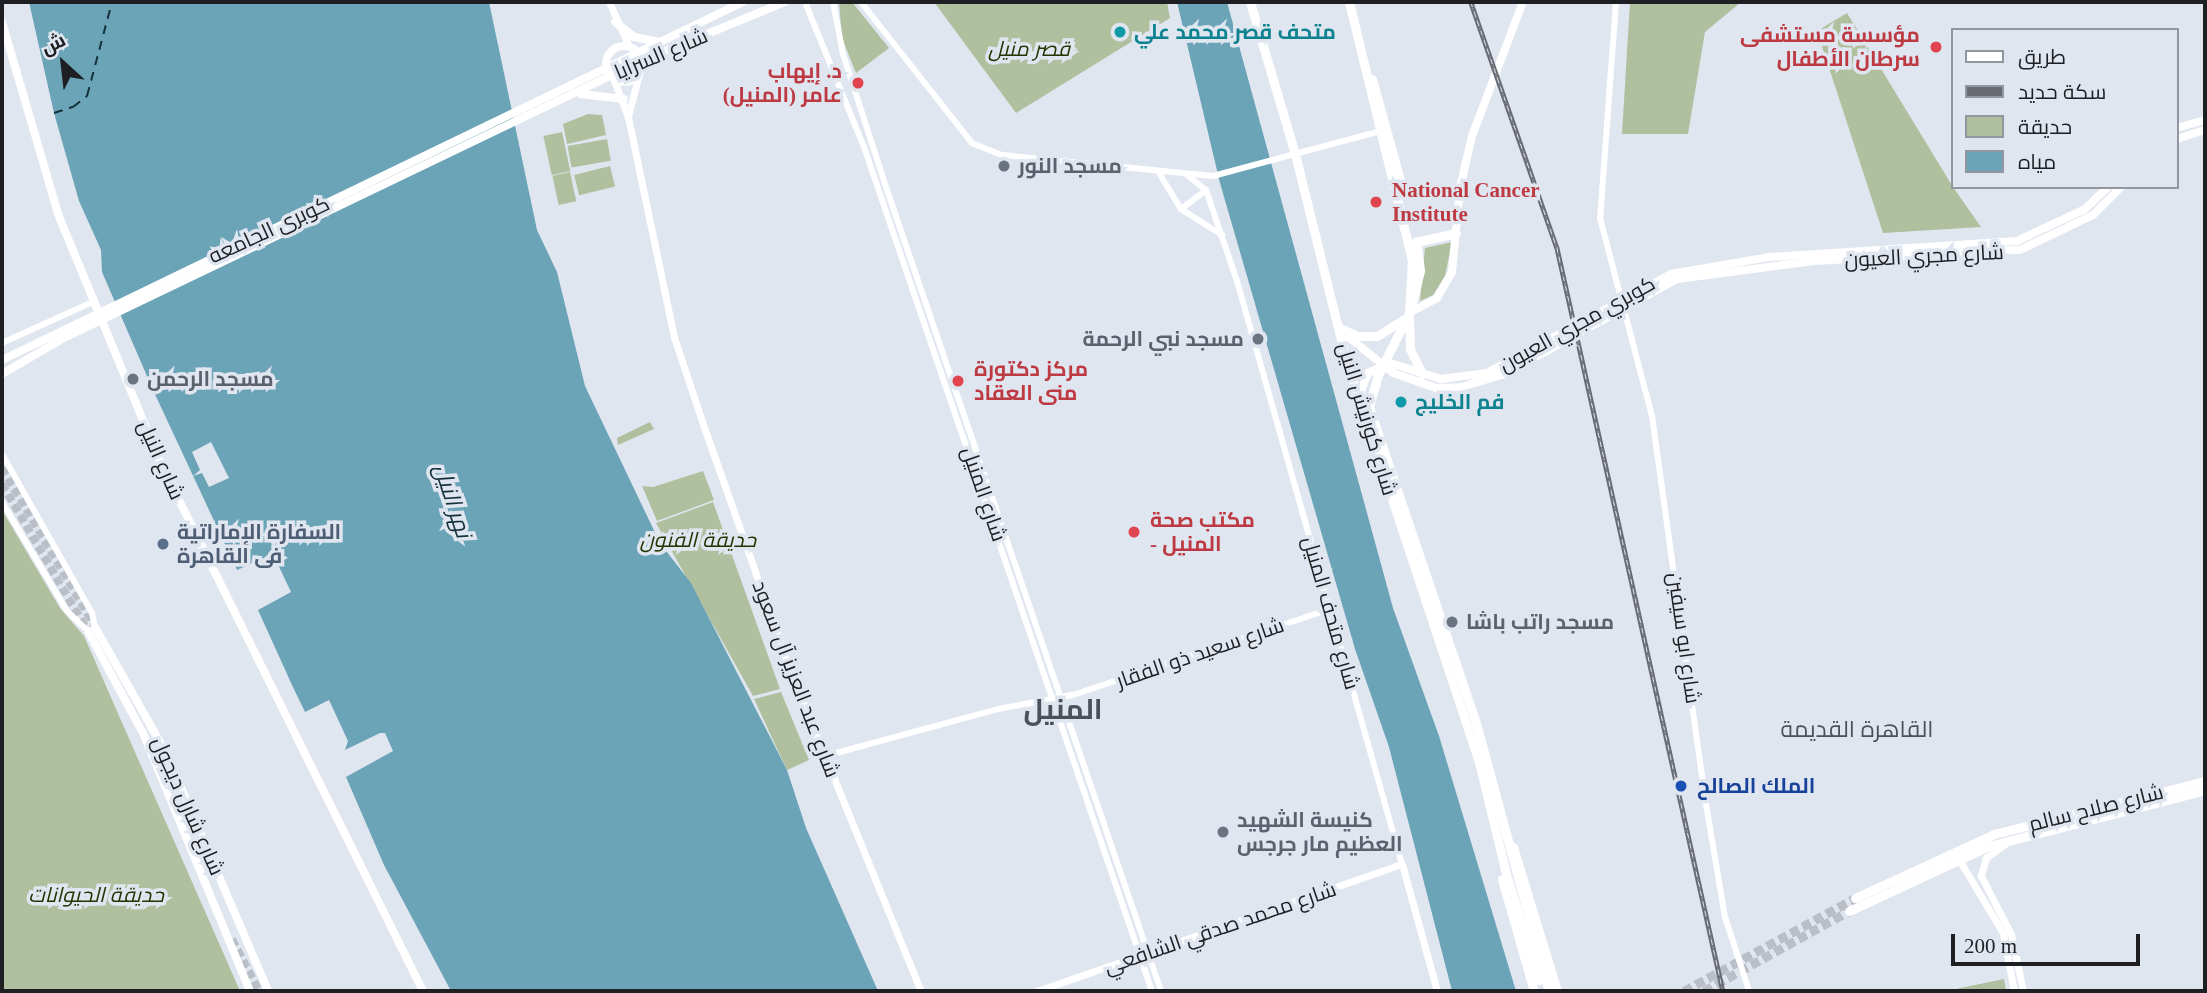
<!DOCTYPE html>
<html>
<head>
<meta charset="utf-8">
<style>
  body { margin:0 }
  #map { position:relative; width:2207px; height:993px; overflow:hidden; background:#e0e6f0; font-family:"Times New Roman",Cairo,serif }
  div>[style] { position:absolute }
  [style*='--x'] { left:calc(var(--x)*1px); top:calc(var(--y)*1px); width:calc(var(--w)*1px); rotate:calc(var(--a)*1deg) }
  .green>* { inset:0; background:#b0bf9e; transform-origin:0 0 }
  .water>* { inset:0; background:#6ba3b7 }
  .pier>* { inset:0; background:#e0e6f0 }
  .ferry>* { height:2px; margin-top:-1px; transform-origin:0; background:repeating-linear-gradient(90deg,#14313a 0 9px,transparent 0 16px) }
  .primary-tunnel>* { height:8px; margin-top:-4px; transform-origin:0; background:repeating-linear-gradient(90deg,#b9bec7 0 8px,transparent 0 12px) }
  .trunk-tunnel>* { height:9px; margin-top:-4.5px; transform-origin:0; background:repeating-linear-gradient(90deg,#b9bec7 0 9px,transparent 0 13.5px) }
  .tertiary>* { height:6px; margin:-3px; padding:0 3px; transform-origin:3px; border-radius:3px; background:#fff }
  .secondary>* { height:7px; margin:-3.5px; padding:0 3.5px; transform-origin:3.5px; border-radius:3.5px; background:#fff }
  .primary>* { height:8px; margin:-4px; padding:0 4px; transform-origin:4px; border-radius:4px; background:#fff }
  .primary>.ring { margin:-4px; padding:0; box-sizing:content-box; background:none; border:8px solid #fff; border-radius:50% }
  .trunk>* { height:9px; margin:-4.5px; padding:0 4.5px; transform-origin:4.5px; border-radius:4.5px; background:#fff }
  .rail>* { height:4.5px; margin-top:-2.25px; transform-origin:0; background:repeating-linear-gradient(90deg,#e0e6f0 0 5px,#686b71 0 10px); box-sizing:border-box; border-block:2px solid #686b71 }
  .dots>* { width:19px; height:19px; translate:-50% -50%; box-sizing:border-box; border:4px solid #e0e6f0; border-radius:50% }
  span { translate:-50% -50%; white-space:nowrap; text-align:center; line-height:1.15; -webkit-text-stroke:7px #e0e6f0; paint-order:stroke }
  .culture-label { font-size:21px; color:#0d838f; font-weight:700 }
  .left { translate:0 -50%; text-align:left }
  .health-label { font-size:21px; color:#be3a42; font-weight:700 }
  .right { translate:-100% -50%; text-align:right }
  .park-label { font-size:21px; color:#243501; font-style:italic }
  .street-label { font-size:21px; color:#1d1f22 }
  .worship-label { font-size:21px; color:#5b616d; font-weight:700 }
  .service-label { font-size:21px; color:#4e5e75; font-weight:700 }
  .transit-label { font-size:21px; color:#164399; font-weight:700 }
  .water-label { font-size:23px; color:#14313a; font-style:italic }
  .neighbourhood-label { font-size:23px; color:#4c5159 }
  .district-label { font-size:28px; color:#4c5159; font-weight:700 }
  .frame { position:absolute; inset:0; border:4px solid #1d1f22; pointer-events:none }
  .legend { position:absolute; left:1951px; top:28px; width:228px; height:161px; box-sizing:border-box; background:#e0e6f0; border:2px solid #92969e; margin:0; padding:9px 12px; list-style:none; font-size:21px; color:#1d1f22 }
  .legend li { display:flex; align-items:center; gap:14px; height:35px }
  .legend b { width:35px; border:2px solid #92969e }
  .north { position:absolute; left:28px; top:28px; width:70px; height:70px; -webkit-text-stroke:5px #e0e6f0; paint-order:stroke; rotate:333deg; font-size:19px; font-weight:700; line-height:28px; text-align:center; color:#1d1f22 }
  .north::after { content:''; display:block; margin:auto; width:24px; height:32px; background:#1d1f22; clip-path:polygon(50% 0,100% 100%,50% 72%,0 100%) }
  .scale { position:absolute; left:1951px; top:934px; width:189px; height:32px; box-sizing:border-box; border:4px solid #1d1f22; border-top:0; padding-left:9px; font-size:21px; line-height:24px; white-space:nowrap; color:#1d1f22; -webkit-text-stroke:5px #e0e6f0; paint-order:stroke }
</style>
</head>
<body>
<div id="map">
  <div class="green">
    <i style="clip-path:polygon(839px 2px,852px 2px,889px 48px,856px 73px,842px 38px)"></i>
    <i style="clip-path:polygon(934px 2px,1167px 2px,1170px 18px,1016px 113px)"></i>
    <i style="clip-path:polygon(1630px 2px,1741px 2px,1705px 32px,1688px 134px,1622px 134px)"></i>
    <i style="clip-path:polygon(1847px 13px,1953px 187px,1981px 227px,1883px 233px,1817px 31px)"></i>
    <i style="clip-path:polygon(588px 114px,602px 115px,606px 135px,567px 144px,563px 124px)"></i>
    <i style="left:562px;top:132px;width:40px;height:19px;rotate:78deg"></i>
    <i style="left:607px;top:139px;width:22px;height:40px;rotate:80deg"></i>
    <i style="left:610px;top:166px;width:21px;height:37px;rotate:76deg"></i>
    <i style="left:570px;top:172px;width:30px;height:18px;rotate:78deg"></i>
    <i style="clip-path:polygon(1452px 242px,1445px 276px,1433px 295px,1420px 301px,1425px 248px)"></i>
    <i style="clip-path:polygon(650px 422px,654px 429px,618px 445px,617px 438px)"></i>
    <i style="clip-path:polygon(703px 471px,714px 500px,657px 521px,642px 486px,653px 487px)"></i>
    <i style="clip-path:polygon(713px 502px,780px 689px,753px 696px,656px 523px)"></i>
    <i style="clip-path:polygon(2px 510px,60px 608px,84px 636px,240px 991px,2px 991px)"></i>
    <i style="clip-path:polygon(781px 692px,809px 760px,787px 770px,754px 699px)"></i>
    <i style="clip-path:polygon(2004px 979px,2006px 991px,1946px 991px)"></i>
  </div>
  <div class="water">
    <i style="clip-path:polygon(29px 2px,489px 2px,537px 230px,557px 272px,585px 386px,660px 543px,691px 583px,787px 770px,806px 828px,878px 991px,451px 991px,384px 865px,346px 777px,393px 751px,385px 733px,380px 733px,345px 750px,348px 741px,329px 700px,305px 712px,292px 685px,258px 610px,291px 592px,273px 554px,237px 570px,153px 390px,102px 272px,101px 250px,79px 201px,54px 113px)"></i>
    <i style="clip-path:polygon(1177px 2px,1227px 2px,1393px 608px,1439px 736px,1516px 991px,1452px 991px,1389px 747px,1355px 649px,1220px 183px)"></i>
  </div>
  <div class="pier">
    <i style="clip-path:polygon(211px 442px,229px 478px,209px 487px,202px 473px,193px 476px,200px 470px,192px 452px)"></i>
    <i style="clip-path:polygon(272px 554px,290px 592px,263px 606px,287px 591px,271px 558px,245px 567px)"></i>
  </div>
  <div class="ferry">
    <i style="--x:54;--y:113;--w:20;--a:-18"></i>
    <i style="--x:73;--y:107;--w:18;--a:-38"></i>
    <i style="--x:87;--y:96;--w:97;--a:-75.1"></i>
  </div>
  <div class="primary-tunnel">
    <i style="--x:2;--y:468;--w:182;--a:59.6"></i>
    <i style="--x:2;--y:484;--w:169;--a:59.8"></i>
    <i style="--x:232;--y:939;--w:59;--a:62.6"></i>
  </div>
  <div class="trunk-tunnel">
    <i style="--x:1684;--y:991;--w:195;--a:-28.5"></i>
    <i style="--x:1704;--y:991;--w:166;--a:-28.9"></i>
  </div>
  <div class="tertiary">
    <i style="--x:805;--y:2;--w:157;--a:67.9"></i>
    <i style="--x:864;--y:147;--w:892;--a:71.16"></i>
    <i style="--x:833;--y:2;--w:53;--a:79.1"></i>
    <i style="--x:843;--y:54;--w:146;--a:72.1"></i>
    <i style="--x:888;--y:193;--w:843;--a:71.11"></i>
    <i style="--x:861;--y:2;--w:179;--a:51.8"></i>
    <i style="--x:972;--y:143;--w:32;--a:22"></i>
    <i style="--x:1002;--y:155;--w:212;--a:5.7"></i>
    <i style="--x:1213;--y:176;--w:174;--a:-15"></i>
    <i style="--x:1616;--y:2;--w:217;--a:94.2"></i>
    <i style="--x:1600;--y:218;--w:205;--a:75.3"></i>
    <i style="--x:1652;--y:416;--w:386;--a:82.1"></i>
    <i style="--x:1705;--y:798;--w:121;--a:80.5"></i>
    <i style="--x:1725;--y:917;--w:78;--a:72"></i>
    <i style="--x:1159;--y:173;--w:42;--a:58.6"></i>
    <i style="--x:1181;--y:209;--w:49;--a:32.4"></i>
    <i style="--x:1186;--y:174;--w:26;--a:39"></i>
    <i style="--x:1206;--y:190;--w:96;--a:71.2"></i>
    <i style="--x:1237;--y:281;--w:606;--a:74.2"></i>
    <i style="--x:1181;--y:209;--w:31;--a:-37"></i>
    <i style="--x:2;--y:343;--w:100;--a:-24.3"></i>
    <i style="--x:2;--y:454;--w:183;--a:60.5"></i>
    <i style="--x:92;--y:613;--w:14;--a:78"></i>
    <i style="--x:2;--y:502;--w:127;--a:59.2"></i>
    <i style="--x:67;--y:611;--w:29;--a:44"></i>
    <i style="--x:825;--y:756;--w:179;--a:-15.2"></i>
    <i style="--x:998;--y:709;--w:76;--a:-10.6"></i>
    <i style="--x:1073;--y:695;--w:271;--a:-18.5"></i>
  </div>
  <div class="secondary">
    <i style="--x:609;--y:2;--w:48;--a:65.6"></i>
    <i style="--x:613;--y:78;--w:42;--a:69"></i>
    <i style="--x:628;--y:117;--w:225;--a:78.2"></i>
    <i style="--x:674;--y:337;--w:98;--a:71.6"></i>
    <i style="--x:705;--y:430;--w:258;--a:70.5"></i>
    <i style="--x:791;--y:673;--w:344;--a:67.8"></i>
    <i style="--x:628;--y:116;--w:43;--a:-75.3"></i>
    <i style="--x:2005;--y:844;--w:24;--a:144"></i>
    <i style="--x:1986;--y:858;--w:19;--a:106"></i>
    <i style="--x:1981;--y:876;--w:65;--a:62.7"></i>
    <i style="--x:2011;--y:934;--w:58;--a:78.1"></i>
    <i style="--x:1958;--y:858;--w:87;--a:59"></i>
    <i style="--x:2003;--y:933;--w:59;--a:79.3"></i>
    <i style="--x:1037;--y:991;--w:386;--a:-19.2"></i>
    <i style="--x:1402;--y:864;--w:132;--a:74.6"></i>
  </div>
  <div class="primary">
    <i style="--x:2;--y:22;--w:200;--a:73.7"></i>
    <i style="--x:58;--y:214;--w:273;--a:67.6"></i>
    <i style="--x:162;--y:466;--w:586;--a:63.57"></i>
    <i style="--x:615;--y:22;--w:24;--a:38"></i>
    <i style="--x:634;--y:37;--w:26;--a:11"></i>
    <i class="ring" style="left:606px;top:46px;width:28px;height:28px"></i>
    <i style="--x:581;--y:94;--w:43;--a:6.6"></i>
    <i style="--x:2177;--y:128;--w:29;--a:-16"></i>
    <i style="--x:2177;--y:139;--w:29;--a:-18"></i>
    <i style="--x:1409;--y:313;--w:32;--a:-28"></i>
    <i style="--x:1437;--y:298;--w:30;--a:-60"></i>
    <i style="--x:1452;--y:272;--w:84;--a:-84.6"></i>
    <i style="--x:1460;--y:188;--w:53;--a:-77"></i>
    <i style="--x:1472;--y:136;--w:143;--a:-69.2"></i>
    <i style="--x:1342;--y:332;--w:65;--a:38.8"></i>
    <i style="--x:1393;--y:373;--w:46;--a:19.2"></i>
    <i style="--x:1436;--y:388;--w:25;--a:-2"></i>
    <i style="--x:1461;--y:387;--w:46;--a:-16.5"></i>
    <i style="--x:1505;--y:374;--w:196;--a:-28.9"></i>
    <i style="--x:1677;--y:279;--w:138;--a:-7.5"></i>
    <i style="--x:1814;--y:261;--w:206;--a:-3.1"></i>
    <i style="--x:2020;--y:250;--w:81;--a:-25.6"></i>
    <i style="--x:2093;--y:215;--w:40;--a:-45"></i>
    <i style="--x:2;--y:360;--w:823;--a:-25.79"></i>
    <i style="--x:2;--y:374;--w:69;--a:-30.3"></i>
    <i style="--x:62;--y:339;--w:642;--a:-25.65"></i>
    <i style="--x:641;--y:61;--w:156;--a:-22.3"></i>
    <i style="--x:1358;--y:399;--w:28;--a:-69"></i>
    <i style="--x:1368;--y:373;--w:24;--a:-24"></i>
    <i style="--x:1390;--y:363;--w:53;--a:17.4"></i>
    <i style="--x:1441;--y:379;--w:46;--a:-7.4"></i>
    <i style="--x:1487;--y:373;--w:209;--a:-28.3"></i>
    <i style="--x:1671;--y:274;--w:99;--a:-9.8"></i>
    <i style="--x:1769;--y:257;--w:249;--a:-3.7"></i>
    <i style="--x:2017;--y:241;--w:75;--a:-25.2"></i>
    <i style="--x:2085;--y:209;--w:32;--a:-44"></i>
    <i style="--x:95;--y:627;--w:147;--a:60.6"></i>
    <i style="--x:167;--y:755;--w:257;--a:66.8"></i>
    <i style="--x:88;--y:631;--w:116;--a:61.7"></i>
    <i style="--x:143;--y:733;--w:279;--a:67.5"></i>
  </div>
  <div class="trunk">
    <i style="--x:1250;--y:2;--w:159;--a:73.5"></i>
    <i style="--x:1295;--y:154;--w:212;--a:76.1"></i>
    <i style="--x:1346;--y:360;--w:423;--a:71.7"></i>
    <i style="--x:1479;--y:762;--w:115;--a:76.4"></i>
    <i style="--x:1506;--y:874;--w:111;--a:72.7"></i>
    <i style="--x:1349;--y:2;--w:266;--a:76.3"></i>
    <i style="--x:1412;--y:260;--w:53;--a:93.2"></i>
    <i style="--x:1409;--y:313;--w:69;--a:116.6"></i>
    <i style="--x:1378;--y:375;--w:33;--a:106"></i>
    <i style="--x:1369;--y:407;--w:334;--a:71.3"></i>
    <i style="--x:1476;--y:723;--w:278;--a:74.8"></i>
    <i style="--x:1372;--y:79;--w:112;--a:74.5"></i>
    <i style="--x:1416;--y:242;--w:41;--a:-12.7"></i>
    <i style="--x:1412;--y:303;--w:34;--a:-76"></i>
    <i style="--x:1420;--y:270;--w:29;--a:-98"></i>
    <i style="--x:1409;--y:318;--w:31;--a:88"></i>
    <i style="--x:1410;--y:349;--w:28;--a:64"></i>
    <i style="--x:1340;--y:328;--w:19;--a:25"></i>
    <i style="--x:1357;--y:336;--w:20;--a:0"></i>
    <i style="--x:1377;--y:336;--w:32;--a:-32"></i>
    <i style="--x:1513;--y:847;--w:151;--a:73"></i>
    <i style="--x:1502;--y:879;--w:116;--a:74.1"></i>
    <i style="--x:1855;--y:898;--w:153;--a:-24.7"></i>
    <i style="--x:1994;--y:834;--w:218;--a:-14.1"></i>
    <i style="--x:1849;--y:911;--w:154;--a:-24.9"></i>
    <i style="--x:1989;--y:846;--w:223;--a:-14.5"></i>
  </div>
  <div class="rail">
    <i style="--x:1471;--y:2;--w:260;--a:70.7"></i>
    <i style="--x:1557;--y:247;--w:762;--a:77.42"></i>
  </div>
  <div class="dots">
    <i style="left:1120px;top:32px;background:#0f9aa8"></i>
    <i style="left:1936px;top:47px;background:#e0444e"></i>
    <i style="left:858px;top:83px;background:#e0444e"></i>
    <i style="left:1004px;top:166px;background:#6b7280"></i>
    <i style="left:1376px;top:202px;background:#e0444e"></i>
    <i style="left:1258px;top:339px;background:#6b7280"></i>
    <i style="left:133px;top:379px;background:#6b7280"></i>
    <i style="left:958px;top:381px;background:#e0444e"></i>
    <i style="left:1401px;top:402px;background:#0f9aa8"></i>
    <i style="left:1134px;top:532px;background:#e0444e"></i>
    <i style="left:163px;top:544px;background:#5c6f8a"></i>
    <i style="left:1452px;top:622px;background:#6b7280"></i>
    <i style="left:1681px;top:786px;background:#1a4fb4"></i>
    <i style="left:1223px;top:832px;background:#6b7280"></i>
  </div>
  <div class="culture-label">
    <span class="left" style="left:1134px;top:32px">متحف قصر محمد علي</span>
    <span class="left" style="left:1415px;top:402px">فم الخليج</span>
  </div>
  <div class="health-label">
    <span class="right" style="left:1920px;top:47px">مؤسسة مستشفى<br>سرطان الأطفال</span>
    <span class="right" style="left:842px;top:83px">د. إيهاب<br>عامر (المنيل)</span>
    <span class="left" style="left:1392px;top:202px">National Cancer<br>Institute</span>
    <span class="left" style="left:974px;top:381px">مركز دكتورة<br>منى العقاد</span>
    <span class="left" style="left:1150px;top:532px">مكتب صحة<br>- المنيل</span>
  </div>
  <div class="park-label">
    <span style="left:1029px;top:49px">قصر منيل</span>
    <span style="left:698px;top:540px">حديقة الفنون</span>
    <span style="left:96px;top:895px">حديقة الحيوانات</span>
  </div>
  <div class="street-label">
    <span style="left:661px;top:54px;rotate:-23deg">شارع السرايا</span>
    <span style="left:269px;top:230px;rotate:-25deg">كوبرى الجامعه</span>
    <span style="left:1924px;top:256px;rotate:-3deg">شارع مجري العيون</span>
    <span style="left:1577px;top:324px;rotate:-29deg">كوبري مجري العيون</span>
    <span style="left:1367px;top:419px;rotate:73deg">شارع كورنيش النيل</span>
    <span style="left:161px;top:460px;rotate:66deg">شارع النيل</span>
    <span style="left:984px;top:494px;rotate:71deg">شارع المنيل</span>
    <span style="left:1331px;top:613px;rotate:74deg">شارع متحف المنيل</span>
    <span style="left:1684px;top:638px;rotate:82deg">شارع ابو سيفين</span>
    <span style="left:1200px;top:653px;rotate:-19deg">شارع سعيد ذو الفقار</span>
    <span style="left:796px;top:679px;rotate:69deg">شارع عبد العزيز آل سعود</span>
    <span style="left:188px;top:806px;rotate:66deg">شارع شارل ديجول</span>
    <span style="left:2096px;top:808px;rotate:-14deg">شارع صلاح سالم</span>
    <span style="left:1220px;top:928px;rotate:-19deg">شارع محمد صدقي الشافعي</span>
  </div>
  <div class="worship-label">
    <span class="left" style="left:1018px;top:166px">مسجد النور</span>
    <span class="right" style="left:1244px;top:339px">مسجد نبي الرحمة</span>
    <span class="left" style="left:147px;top:379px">مسجد الرحمن</span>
    <span class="left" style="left:1466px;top:622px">مسجد راتب باشا</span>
    <span class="left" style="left:1237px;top:832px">كنيسة الشهيد<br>العظيم مار جرجس</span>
  </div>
  <div class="service-label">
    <span class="left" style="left:177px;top:544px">السفارة الإماراتية<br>فى القاهرة</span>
  </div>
  <div class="transit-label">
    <span class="left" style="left:1697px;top:786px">الملك الصالح</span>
  </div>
  <div class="water-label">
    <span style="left:452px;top:501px;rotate:72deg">نهر النيل</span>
  </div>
  <div class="neighbourhood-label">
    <span style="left:1857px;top:730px">القاهرة القديمة</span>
  </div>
  <div class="district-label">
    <span style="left:1063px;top:710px">المنيل</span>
  </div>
  <div class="frame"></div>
  <ul class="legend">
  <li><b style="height:9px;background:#fff"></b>طريق</li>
  <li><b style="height:9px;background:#686b71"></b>سكة حديد</li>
  <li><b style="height:19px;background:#b0bf9e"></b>حديقة</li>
  <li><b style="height:19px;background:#6ba3b7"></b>مياه</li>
  </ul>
  <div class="north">ش</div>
  <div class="scale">200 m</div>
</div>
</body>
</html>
